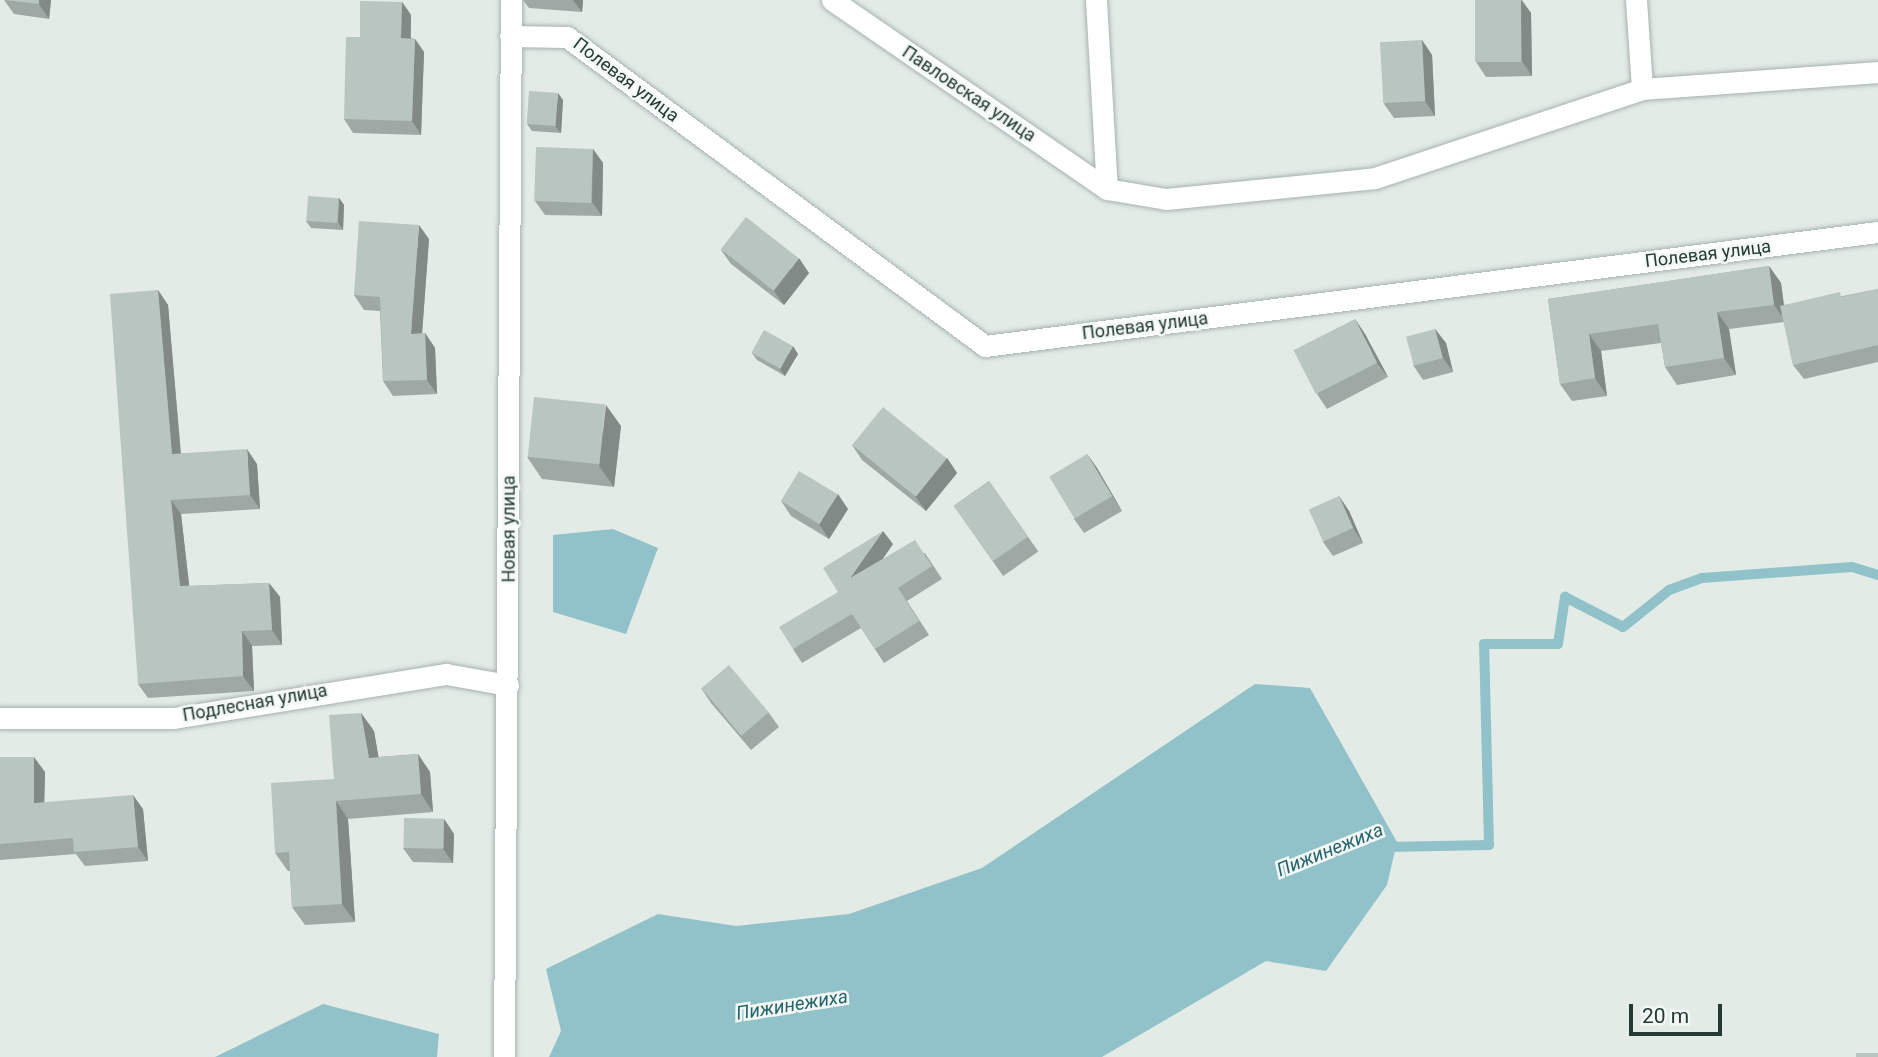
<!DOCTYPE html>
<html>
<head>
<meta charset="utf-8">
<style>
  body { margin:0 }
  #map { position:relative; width:1878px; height:1057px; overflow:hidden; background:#e3ebe7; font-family:Roboto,sans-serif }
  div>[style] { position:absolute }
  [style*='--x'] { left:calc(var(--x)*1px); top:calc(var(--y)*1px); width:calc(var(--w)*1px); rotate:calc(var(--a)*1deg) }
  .water>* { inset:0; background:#91c2c9 }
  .stream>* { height:10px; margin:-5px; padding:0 5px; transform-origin:5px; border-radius:5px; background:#91c2c9 }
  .roads { filter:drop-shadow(0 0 2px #a6b2ae) drop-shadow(0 0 2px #a6b2ae) }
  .minor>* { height:21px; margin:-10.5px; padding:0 10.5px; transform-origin:10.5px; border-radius:10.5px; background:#fff }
  .wall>* { inset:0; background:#9ea9a5; transform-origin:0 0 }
  .shaded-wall>* { inset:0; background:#818a86 }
  .building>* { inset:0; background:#b8c5c0; transform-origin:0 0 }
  span { translate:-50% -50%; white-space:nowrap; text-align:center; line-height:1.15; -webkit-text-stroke:5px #f3f8f5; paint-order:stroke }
  .street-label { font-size:18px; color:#253a34 }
  .water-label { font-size:19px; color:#26646e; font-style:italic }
  .scale { position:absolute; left:1629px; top:1004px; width:93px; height:32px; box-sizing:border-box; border:4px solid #253a34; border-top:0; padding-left:9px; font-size:21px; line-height:24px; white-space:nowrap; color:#253a34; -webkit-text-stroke:5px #f3f8f5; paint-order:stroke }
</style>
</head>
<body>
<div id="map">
  <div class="water">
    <i style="clip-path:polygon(613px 529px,658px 548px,626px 634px,553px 612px,553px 535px)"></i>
    <i style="clip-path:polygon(1255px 684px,1310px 688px,1397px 842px,1387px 885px,1326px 971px,1266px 961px,1102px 1057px,549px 1057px,561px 1031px,546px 969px,658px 914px,736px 926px,849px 914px,982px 868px)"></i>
    <i style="clip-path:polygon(323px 1004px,439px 1034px,437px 1057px,215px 1057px)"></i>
  </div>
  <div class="stream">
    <i style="--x:1386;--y:847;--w:103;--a:-1.1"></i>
    <i style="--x:1489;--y:845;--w:201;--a:-91.4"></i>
    <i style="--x:1484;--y:644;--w:74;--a:0"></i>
    <i style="--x:1558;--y:644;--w:48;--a:-81.5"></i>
    <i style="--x:1565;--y:597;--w:65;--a:27.3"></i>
    <i style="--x:1623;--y:627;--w:59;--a:-38.8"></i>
    <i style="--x:1669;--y:590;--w:35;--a:-20"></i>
    <i style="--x:1702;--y:578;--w:150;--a:-4.2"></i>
    <i style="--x:1852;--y:567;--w:27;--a:17"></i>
  </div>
  <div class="roads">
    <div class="minor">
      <i style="--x:832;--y:0;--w:334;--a:34.5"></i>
      <i style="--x:1107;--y:189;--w:60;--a:9.6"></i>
      <i style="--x:1166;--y:199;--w:210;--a:-5.7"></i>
      <i style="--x:1375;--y:178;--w:281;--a:-18.4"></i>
      <i style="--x:1642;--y:89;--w:237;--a:-4.1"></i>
      <i style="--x:1096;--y:0;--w:189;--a:86.7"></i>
      <i style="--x:1636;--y:0;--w:89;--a:86.1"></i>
      <i style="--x:510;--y:36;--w:57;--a:1"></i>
      <i style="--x:567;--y:37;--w:520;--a:36.47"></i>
      <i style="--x:985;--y:346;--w:900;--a:-7.28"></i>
      <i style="--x:0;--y:718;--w:174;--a:0"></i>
      <i style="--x:174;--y:718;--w:276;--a:-9.2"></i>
      <i style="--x:446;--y:674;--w:63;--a:10.1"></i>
      <i style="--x:504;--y:1057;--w:1057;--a:-89.62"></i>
    </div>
  </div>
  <div class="wall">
    <i style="clip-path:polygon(4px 0,51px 0,49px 19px,14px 14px)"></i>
    <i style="clip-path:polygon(523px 0,583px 0,582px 12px,529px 8px)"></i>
    <i style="clip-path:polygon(1475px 0,1522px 0,1531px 13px,1532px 76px,1486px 77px,1476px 62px)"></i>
    <i style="clip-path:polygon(402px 2px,411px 15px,411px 38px,415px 39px,424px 52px,421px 135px,353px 133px,344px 119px,360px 37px)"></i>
    <i style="clip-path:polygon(1422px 40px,1432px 55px,1435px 116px,1394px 118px,1384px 104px)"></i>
    <i style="clip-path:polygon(563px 100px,561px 133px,532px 131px,527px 124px)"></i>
    <i style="clip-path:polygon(593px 149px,603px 163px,602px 216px,545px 215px,535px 201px)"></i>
    <i style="clip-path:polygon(339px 198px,344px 205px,343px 230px,311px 228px,306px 221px)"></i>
    <i style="clip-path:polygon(429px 239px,422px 333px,425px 333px,435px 348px,437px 394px,393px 396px,383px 381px,380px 311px,364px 310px,354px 295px)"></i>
    <i style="clip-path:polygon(721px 250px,809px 273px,784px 305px,731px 264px)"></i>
    <i style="clip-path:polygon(1769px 266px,1781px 283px,1784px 305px,1843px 296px,1878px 289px,1878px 362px,1804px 379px,1793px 365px,1784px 322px,1729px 329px,1736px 375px,1677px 385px,1665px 367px,1661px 343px,1601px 351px,1607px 396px,1572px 401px,1560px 384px,1548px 299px)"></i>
    <i style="clip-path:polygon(158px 290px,168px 305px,181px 453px,257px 464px,260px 509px,181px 514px,189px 586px,269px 583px,280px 597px,282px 645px,252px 646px,254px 691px,148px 698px,138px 684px)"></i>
    <i style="clip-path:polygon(1355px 319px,1365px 334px,1388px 377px,1327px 409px,1317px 394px)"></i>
    <i style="clip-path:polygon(1435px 329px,1446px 343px,1453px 372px,1423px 380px,1413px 365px)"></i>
    <i style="clip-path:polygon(752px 353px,798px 354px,785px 376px,757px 360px)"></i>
    <i style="clip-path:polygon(621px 426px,614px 487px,542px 479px,527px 457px)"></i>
    <i style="clip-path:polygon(852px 445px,947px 458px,957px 473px,926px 511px,862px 460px)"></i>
    <i style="clip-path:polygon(1087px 454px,1097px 468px,1122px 511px,1084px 533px,1074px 519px)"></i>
    <i style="left:989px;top:481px;width:86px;height:43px;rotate:55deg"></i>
    <i style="clip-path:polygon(1339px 496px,1349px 511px,1363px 543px,1333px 556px,1323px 542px)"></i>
    <i style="clip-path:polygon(781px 501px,848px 509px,829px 539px,791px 516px)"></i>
    <i style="clip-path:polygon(893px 544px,882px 559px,925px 553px,942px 579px,907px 601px,929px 635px,884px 663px,861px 628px,802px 663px,793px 649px,838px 592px)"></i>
    <i style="clip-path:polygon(701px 688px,769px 713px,779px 727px,751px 750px,711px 703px)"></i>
    <i style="clip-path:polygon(361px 713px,374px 731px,378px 757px,418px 754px,430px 772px,433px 812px,348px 819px,355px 922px,305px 925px,292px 907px,290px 871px,288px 871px,275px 853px,334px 779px)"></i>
    <i style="clip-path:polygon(0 757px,45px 772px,44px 802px,143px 809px,148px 861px,85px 866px,76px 854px,0 860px)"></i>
    <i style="clip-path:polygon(444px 819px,454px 834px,453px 863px,413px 862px,403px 848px)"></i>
  </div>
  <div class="shaded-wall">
    <i style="clip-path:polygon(39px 0,51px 0,49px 19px,39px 4px)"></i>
    <i style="clip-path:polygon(573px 0,583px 0,582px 12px)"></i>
    <i style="clip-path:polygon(1521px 0,1531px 13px,1532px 76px,1522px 61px)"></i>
    <i style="clip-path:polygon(402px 2px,411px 15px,410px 52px,401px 38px)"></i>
    <i style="clip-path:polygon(415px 39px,424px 52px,421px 135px,412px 121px)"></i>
    <i style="clip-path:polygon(1422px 40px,1432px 55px,1435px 116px,1425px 101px)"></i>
    <i style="clip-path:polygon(558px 93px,563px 100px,561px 133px,555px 126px)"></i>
    <i style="clip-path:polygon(593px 149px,603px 163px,602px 216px,592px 202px)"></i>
    <i style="clip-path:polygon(339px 198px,344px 205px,343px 230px,338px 222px)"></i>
    <i style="clip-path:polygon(419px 225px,429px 239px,421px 348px,411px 334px)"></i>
    <i style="clip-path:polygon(799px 258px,809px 273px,784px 305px,774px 291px)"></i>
    <i style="clip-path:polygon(1769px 266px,1781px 283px,1786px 322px,1774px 305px)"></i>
    <i style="clip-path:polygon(158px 290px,168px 305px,182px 469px,172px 454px)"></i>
    <i style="clip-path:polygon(1717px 312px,1729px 329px,1736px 375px,1724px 358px)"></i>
    <i style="clip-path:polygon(1355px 319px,1365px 334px,1388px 377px,1377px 363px)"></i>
    <i style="clip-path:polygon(1435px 329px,1446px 343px,1453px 372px,1443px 358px)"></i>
    <i style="clip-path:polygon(425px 333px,435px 348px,437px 394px,427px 380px)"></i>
    <i style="clip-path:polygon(1589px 334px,1601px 351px,1607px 396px,1595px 378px)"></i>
    <i style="clip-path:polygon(793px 346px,798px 354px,785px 376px,780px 369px)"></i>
    <i style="clip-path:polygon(606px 405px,621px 426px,614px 487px,599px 466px)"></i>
    <i style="clip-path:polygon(247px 449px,257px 464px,260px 509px,250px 495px)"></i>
    <i style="clip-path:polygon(1087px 454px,1097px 468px,1122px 511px,1112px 496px)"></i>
    <i style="clip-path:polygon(947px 458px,957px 473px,926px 511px,915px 496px)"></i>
    <i style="clip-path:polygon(838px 494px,848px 509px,829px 539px,819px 524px)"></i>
    <i style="clip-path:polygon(1339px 496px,1349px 511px,1363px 543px,1353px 528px)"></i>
    <i style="clip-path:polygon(171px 500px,181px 514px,191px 601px,180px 586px)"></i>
    <i style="clip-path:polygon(883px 531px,893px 544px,860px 592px,850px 578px)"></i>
    <i style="clip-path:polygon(269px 583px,280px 597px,282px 645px,272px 630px)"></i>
    <i style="clip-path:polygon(242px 631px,252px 646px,254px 691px,243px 676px)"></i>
    <i style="clip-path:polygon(361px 713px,374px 731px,382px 776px,369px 758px)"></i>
    <i style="clip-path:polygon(418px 754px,430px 772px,433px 812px,421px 794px)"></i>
    <i style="clip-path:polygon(34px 757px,45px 772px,44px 817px,34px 803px)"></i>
    <i style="clip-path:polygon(133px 795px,143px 809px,148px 861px,138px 847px)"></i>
    <i style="clip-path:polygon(336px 801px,348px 819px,355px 922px,342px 904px)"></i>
    <i style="clip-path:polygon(444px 819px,454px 834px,453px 863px,443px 849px)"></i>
  </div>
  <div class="building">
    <i style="clip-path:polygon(4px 0,39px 0,39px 4px)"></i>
    <i style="left:1475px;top:0;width:46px;height:62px"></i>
    <i style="clip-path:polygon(360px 1px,402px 2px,401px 38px,415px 39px,412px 121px,344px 119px,346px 37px,360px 37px)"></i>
    <i style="left:1422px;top:40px;width:61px;height:42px;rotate:87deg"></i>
    <i style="left:529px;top:91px;width:29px;height:33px;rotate:4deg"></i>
    <i style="left:536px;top:147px;width:57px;height:54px;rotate:2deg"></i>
    <i style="left:308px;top:196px;width:31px;height:25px;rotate:4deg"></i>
    <i style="left:746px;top:217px;width:67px;height:41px;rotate:38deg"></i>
    <i style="clip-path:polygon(359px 221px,419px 225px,411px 334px,425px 333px,427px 380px,383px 381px,380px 297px,354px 295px)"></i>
    <i style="clip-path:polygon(1769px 266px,1774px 305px,1717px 312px,1724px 358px,1665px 367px,1658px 324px,1589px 334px,1595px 378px,1560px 384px,1548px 299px)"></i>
    <i style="clip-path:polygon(1878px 289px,1878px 345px,1793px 365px,1780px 306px,1840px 292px,1841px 297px)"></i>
    <i style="clip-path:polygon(158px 290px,172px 454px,247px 449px,250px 495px,171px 500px,180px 586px,269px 583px,272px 630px,242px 631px,243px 676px,138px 684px,110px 294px)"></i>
    <i style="left:1355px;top:319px;width:49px;height:69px;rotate:63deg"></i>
    <i style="left:1435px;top:329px;width:30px;height:30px;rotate:75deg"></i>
    <i style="left:764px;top:330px;width:33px;height:26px;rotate:29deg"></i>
    <i style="left:534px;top:397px;width:72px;height:60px;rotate:6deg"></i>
    <i style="left:883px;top:407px;width:82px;height:49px;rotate:39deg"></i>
    <i style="left:1087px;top:454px;width:49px;height:44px;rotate:59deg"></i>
    <i style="left:799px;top:471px;width:45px;height:35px;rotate:31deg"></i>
    <i style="left:989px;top:481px;width:68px;height:43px;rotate:55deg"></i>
    <i style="left:1339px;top:496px;width:35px;height:33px;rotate:66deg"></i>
    <i style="clip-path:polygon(883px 531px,850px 578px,915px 540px,932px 566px,898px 588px,919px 621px,875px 649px,852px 614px,793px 649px,779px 627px,838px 592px,823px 568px)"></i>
    <i style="left:729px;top:665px;width:62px;height:36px;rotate:50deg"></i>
    <i style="clip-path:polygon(361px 713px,369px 758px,418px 754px,421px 794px,336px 801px,342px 904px,292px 907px,289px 852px,275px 853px,271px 783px,334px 779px,329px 715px)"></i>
    <i style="clip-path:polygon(0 757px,34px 757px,34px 803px,133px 795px,138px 847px,74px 852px,73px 838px,0 844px)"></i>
    <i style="left:404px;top:818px;width:40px;height:30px;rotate:1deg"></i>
    <i style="left:1856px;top:1053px;width:22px;height:4px"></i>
  </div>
  <div class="street-label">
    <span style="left:626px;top:80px;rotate:37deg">Полевая улица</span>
    <span style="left:969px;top:94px;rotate:34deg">Павловская улица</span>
    <span style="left:1708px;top:254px;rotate:-7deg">Полевая улица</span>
    <span style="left:1145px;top:326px;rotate:-7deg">Полевая улица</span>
    <span style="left:509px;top:529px;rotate:-90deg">Новая улица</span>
    <span style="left:255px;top:703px;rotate:-10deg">Подлесная улица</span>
  </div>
  <div class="water-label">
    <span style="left:1330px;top:850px;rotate:-22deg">Пижинежиха</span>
    <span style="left:792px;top:1005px;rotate:-9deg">Пижинежиха</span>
  </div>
  <div class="scale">20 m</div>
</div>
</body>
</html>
